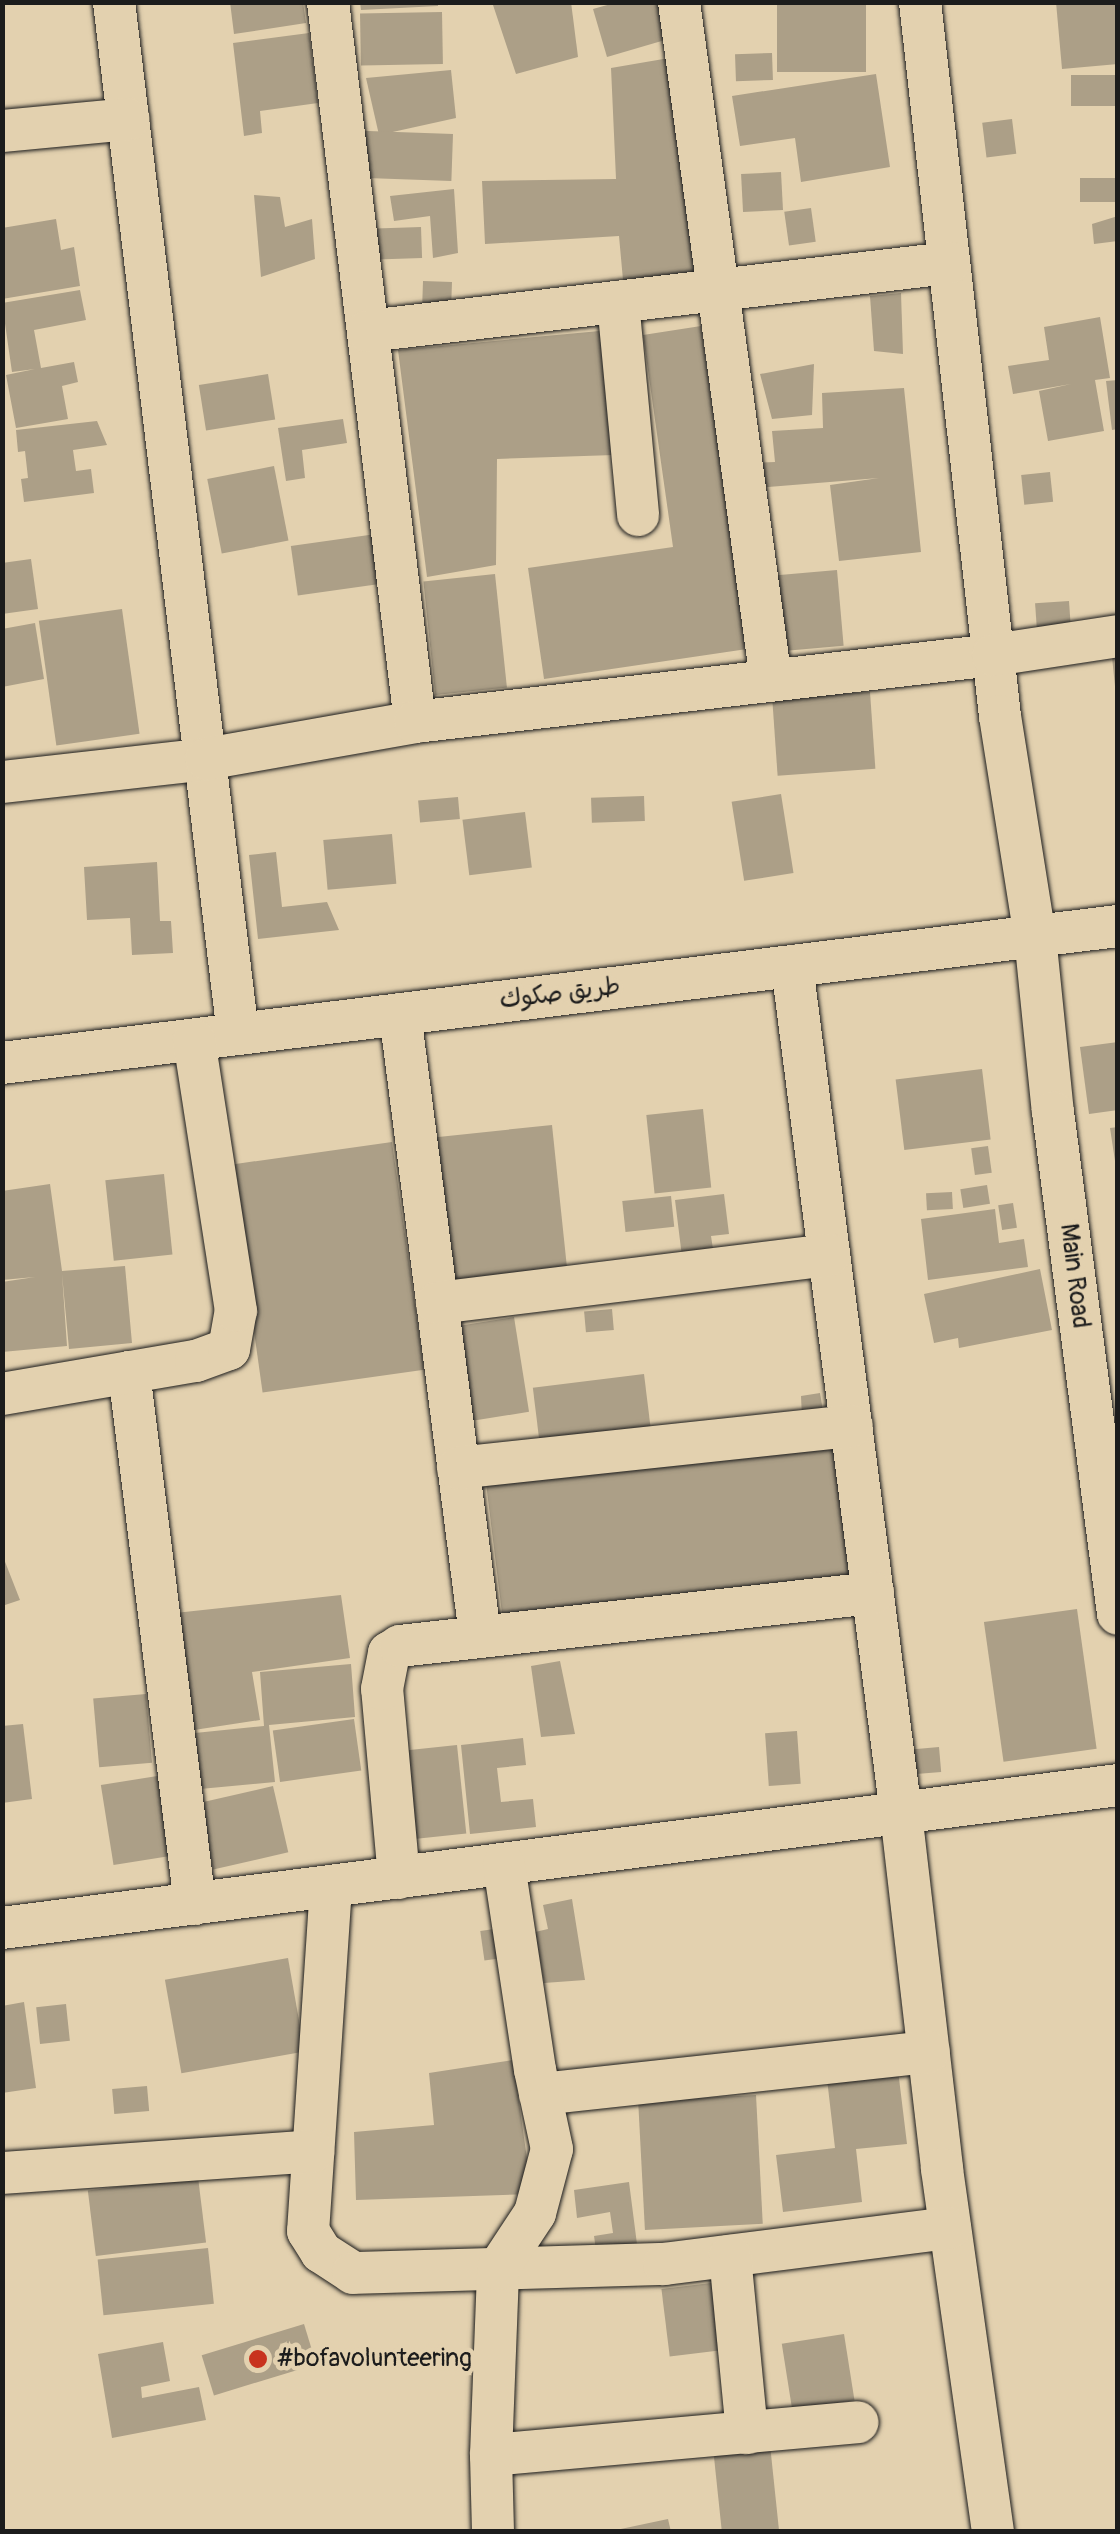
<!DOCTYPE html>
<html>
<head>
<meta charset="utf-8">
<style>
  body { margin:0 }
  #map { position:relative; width:1120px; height:2534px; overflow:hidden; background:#e3d1af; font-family:Pangolin,"Playpen Sans Arabic",sans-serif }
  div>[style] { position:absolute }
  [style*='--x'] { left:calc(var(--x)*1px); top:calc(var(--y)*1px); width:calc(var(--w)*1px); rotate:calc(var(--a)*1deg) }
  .building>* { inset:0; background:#ac9f87; transform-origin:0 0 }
  .roads { filter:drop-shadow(0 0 2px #1c1c1c) drop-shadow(0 0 2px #1c1c1c) }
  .minor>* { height:42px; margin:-21px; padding:0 21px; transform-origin:21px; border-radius:21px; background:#e3d1af }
  .dots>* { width:28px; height:28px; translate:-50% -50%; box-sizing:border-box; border:5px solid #e3d1af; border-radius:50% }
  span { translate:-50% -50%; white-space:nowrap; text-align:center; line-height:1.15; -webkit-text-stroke:9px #e3d1af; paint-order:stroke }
  .street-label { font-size:25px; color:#1c1c1c }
  .poi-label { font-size:25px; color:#1c1c1c }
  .left { translate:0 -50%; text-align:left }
  .frame { position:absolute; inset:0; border:5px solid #1c1c1c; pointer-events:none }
</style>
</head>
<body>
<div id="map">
  <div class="building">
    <i style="clip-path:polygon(230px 2px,303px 2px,306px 23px,234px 34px)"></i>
    <i style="clip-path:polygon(360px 2px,438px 2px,438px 6px,361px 10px)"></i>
    <i style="clip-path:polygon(492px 2px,571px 2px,578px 57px,516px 74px)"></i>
    <i style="clip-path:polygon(618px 2px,658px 2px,665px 40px,607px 57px,593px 9px)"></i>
    <i style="left:777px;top:2px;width:89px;height:70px"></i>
    <i style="clip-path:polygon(1056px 2px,1118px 2px,1118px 64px,1062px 69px)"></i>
    <i style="left:442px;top:12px;width:52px;height:82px;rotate:89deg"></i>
    <i style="clip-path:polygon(309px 33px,318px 103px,260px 111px,262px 133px,244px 136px,233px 43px)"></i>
    <i style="left:772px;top:53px;width:27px;height:37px;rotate:88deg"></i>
    <i style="clip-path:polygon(675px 57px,704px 285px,624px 291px,619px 236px,485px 244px,482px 181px,616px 179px,611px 68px)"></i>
    <i style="clip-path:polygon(451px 70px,456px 118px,379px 135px,366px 78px)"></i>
    <i style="clip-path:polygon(876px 74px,890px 167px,801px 182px,795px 138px,740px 146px,732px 96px)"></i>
    <i style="left:1118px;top:75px;width:31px;height:47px;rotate:90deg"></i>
    <i style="left:1012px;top:119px;width:35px;height:30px;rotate:83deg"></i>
    <i style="left:453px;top:134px;width:47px;height:92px;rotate:92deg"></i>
    <i style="left:781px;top:172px;width:38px;height:40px;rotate:87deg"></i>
    <i style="left:1118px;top:178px;width:24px;height:38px;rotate:90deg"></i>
    <i style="clip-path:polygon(454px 189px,458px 253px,433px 258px,430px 216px,394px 221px,390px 196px)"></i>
    <i style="clip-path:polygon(254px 195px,280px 197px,285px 227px,312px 219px,315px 259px,261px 277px)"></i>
    <i style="left:811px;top:208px;width:34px;height:27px;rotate:82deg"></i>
    <i style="clip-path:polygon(1118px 216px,1118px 241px,1094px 244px,1092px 224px)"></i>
    <i style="clip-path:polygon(56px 219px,61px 250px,74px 247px,80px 286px,2px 299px,2px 228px)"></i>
    <i style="left:421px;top:227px;width:31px;height:45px;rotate:88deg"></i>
    <i style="left:452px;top:282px;width:26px;height:29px;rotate:92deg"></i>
    <i style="clip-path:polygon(80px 290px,86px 320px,34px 330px,41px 368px,74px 362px,78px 382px,62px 386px,68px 419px,16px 428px,6px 375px,35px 369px,12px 372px,2px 303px)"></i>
    <i style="clip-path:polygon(901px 293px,903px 354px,874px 351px,870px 296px)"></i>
    <i style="clip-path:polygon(1100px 317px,1110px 378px,1095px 380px,1104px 431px,1048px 441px,1039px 391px,1071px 384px,1013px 394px,1008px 366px,1049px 360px,1044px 327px)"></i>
    <i style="clip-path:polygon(701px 326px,747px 649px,544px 679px,528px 568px,673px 547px,643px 335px)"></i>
    <i style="clip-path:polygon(610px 330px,614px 455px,497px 459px,496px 565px,427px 577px,398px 350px)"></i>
    <i style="clip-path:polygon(814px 364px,812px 415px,772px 419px,760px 374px)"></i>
    <i style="left:268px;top:374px;width:46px;height:70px;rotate:81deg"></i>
    <i style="clip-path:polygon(1118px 380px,1118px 429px,1112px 430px,1106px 381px)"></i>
    <i style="clip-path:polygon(904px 388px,921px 552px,839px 561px,830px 485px,879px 478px,755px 488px,753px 463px,775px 462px,772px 431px,823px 428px,822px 393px)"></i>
    <i style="clip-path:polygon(343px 419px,347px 443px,302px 450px,305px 478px,286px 481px,278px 428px)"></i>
    <i style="clip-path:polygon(97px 421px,107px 445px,73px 450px,76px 471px,91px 469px,94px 493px,24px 502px,21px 479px,28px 478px,25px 451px,18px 452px,16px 430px)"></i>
    <i style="left:274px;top:466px;width:76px;height:68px;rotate:79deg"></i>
    <i style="left:1050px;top:472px;width:30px;height:29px;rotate:84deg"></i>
    <i style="left:376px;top:534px;width:50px;height:86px;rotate:82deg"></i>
    <i style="clip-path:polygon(31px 559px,38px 609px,2px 614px,2px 563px)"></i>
    <i style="left:837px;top:570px;width:76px;height:69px;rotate:85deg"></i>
    <i style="left:495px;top:574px;width:114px;height:72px;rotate:84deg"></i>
    <i style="left:1069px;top:601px;width:29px;height:34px;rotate:86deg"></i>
    <i style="left:122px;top:609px;width:126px;height:84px;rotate:82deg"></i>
    <i style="clip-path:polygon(35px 623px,44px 679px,2px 687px,2px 629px)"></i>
    <i style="clip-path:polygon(1118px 656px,1118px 686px,1115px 686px,1112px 657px)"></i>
    <i style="left:870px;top:692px;width:77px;height:98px;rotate:86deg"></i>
    <i style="left:781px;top:794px;width:80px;height:50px;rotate:81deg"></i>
    <i style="left:644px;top:796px;width:25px;height:53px;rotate:88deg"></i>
    <i style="left:458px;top:797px;width:22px;height:40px;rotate:85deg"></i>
    <i style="left:525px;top:812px;width:56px;height:63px;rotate:83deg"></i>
    <i style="left:392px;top:834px;width:50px;height:69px;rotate:85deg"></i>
    <i style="clip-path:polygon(276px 852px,282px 907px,327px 902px,339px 930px,258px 939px,249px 855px)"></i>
    <i style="clip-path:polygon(157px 862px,160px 921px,171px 921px,173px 953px,132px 955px,130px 918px,87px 920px,84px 867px)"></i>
    <i style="clip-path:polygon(1118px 1042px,1118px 1110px,1089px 1114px,1080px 1047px)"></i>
    <i style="left:982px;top:1069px;width:71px;height:87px;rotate:83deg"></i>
    <i style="left:703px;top:1109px;width:79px;height:57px;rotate:84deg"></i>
    <i style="left:552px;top:1125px;width:158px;height:131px;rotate:84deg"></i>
    <i style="clip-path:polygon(1118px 1127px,1118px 1161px,1115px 1161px,1110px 1128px)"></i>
    <i style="left:392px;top:1142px;width:230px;height:163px;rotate:82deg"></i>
    <i style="left:988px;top:1146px;width:27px;height:17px;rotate:82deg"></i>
    <i style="left:164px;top:1174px;width:81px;height:59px;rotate:84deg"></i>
    <i style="clip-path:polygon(50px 1184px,62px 1271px,125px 1266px,132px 1343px,69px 1349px,62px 1274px,67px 1346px,2px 1352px,2px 1282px,35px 1277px,2px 1280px,2px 1191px)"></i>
    <i style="left:987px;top:1185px;width:19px;height:27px;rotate:81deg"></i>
    <i style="left:952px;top:1192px;width:17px;height:26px;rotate:87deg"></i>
    <i style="clip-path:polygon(724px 1194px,729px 1234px,711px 1236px,715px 1262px,683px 1265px,675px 1200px)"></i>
    <i style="left:671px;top:1196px;width:31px;height:49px;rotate:84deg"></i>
    <i style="left:1013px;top:1203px;width:25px;height:15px;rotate:81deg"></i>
    <i style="clip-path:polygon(995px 1209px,999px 1243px,1024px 1239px,1028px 1267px,928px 1280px,921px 1219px)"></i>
    <i style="clip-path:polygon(1040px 1269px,1052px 1330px,959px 1348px,958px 1338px,934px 1343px,924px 1294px)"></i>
    <i style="left:612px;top:1309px;width:21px;height:28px;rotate:85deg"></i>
    <i style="left:514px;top:1317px;width:96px;height:68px;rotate:81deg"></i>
    <i style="left:644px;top:1374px;width:64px;height:112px;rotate:83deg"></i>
    <i style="clip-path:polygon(820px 1393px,824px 1417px,802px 1418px,801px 1396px)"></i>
    <i style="left:836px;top:1437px;width:144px;height:353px;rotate:83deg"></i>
    <i style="clip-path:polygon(2px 1554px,20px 1600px,2px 1606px)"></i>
    <i style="clip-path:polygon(341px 1595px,350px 1658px,252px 1672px,260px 1720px,181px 1732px,166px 1614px)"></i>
    <i style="left:1077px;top:1609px;width:141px;height:94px;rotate:82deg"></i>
    <i style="clip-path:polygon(560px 1661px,575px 1734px,541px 1737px,531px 1666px)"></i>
    <i style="clip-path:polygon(351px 1664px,355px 1717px,269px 1725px,275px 1782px,200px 1789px,195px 1733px,264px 1726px,260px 1672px)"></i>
    <i style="left:146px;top:1694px;width:69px;height:53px;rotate:85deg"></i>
    <i style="left:354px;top:1719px;width:52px;height:82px;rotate:82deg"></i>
    <i style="clip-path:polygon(23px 1724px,32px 1799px,2px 1803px,2px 1726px)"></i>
    <i style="left:797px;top:1731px;width:53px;height:32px;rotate:86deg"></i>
    <i style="clip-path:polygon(523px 1738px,526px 1765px,497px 1768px,501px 1802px,533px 1799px,536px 1827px,470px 1834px,461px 1745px)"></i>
    <i style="left:457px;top:1745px;width:89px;height:57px;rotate:84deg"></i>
    <i style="left:939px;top:1747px;width:25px;height:28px;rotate:85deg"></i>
    <i style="left:170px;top:1774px;width:81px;height:70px;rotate:81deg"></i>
    <i style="left:273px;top:1786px;width:68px;height:77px;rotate:77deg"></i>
    <i style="clip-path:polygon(572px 1899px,585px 1980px,544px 1983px,535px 1932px,548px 1929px,543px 1905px)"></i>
    <i style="left:508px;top:1927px;width:30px;height:28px;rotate:82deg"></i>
    <i style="left:288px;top:1958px;width:95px;height:125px;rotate:80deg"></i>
    <i style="clip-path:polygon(24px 2002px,36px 2088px,2px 2093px,2px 2006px)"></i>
    <i style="left:66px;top:2004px;width:37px;height:30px;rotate:84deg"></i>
    <i style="clip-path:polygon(513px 2060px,532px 2194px,356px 2200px,354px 2132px,434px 2125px,429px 2073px)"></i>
    <i style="clip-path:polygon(898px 2070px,907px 2144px,856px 2149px,862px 2202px,783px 2212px,776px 2155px,835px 2148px,827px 2079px)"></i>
    <i style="left:147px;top:2086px;width:25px;height:35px;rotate:85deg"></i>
    <i style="left:756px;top:2095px;width:129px;height:118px;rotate:87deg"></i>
    <i style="left:198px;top:2177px;width:66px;height:111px;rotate:83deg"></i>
    <i style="clip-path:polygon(629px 2182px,638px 2252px,597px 2257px,594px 2236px,613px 2233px,610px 2212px,577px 2218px,574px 2190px)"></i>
    <i style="left:208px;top:2248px;width:56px;height:111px;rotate:84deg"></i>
    <i style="left:719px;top:2282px;width:68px;height:58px;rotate:83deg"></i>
    <i style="left:304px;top:2324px;width:42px;height:107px;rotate:73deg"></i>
    <i style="left:844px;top:2334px;width:67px;height:63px;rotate:81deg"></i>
    <i style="clip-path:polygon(163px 2342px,170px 2381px,141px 2387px,142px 2398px,199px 2387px,206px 2420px,112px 2438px,98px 2354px)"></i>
    <i style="left:769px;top:2435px;width:98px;height:57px;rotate:84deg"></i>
    <i style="clip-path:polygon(668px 2519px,671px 2532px,616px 2532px,616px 2530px)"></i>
  </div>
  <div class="roads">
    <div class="minor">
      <i style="--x:114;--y:2;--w:1039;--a:83.15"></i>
      <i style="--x:328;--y:2;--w:725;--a:83.11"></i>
      <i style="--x:679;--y:2;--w:685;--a:82.28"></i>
      <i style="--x:920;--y:2;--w:718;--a:83.61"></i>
      <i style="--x:1000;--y:716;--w:223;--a:81"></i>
      <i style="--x:1035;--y:936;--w:177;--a:84.2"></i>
      <i style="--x:1053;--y:1112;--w:506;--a:82.62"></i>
      <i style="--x:2;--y:131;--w:127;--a:-5.4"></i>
      <i style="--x:618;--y:302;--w:214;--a:84.6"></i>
      <i style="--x:368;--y:331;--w:585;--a:-6.68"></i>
      <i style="--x:2;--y:782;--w:205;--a:-6.4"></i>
      <i style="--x:206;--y:759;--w:212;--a:-10"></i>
      <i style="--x:415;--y:722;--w:582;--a:-6.61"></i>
      <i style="--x:993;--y:655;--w:126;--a:-8.6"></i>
      <i style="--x:792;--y:966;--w:854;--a:82.67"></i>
      <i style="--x:901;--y:1813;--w:358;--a:83.4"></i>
      <i style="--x:942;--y:2169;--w:367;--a:82"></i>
      <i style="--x:400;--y:1014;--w:626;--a:82.66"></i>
      <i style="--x:2;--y:1063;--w:1124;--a:-7"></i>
      <i style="--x:437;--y:1303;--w:395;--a:-7"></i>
      <i style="--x:129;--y:1372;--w:536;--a:82.93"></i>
      <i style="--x:2;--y:1394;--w:197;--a:-9.7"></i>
      <i style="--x:196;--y:1361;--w:35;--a:-20"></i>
      <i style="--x:229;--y:1349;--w:39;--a:-80"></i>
      <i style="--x:236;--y:1311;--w:274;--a:-98.8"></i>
      <i style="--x:458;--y:1468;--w:396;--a:-6.1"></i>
      <i style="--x:399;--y:1878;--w:190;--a:-95.1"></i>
      <i style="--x:382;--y:1689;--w:37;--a:-79"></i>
      <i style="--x:389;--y:1653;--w:13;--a:-32"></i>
      <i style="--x:400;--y:1646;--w:476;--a:-6.4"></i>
      <i style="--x:331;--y:1886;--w:346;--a:93.8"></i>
      <i style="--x:308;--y:2231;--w:25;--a:58"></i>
      <i style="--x:321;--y:2252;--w:38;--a:33"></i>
      <i style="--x:353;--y:2273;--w:311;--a:-1.7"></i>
      <i style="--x:664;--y:2264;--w:288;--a:-7.2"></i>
      <i style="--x:2;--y:1928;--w:1125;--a:-7.3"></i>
      <i style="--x:540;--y:2094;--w:391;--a:-6.2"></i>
      <i style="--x:2;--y:2173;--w:312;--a:-4"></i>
      <i style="--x:730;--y:2256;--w:178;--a:84.5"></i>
      <i style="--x:491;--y:2455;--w:368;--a:-5.1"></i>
      <i style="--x:493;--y:2532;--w:77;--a:-91.5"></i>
      <i style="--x:491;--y:2455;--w:186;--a:-87.8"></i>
      <i style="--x:498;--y:2269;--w:67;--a:-56.5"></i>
      <i style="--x:535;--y:2213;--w:66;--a:-75.1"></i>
      <i style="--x:552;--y:2149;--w:81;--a:-102.1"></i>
      <i style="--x:535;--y:2070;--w:208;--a:-98.6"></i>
    </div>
  </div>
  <div class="dots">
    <i style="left:258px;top:2359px;background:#c8321e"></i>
  </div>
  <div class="street-label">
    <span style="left:560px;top:994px;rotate:-7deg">طريق صكوك</span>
    <span style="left:1074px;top:1276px;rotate:83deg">Main Road</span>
  </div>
  <div class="poi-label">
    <span class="left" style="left:278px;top:2359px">#bofavolunteering</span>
  </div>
  <div class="frame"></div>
</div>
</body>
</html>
